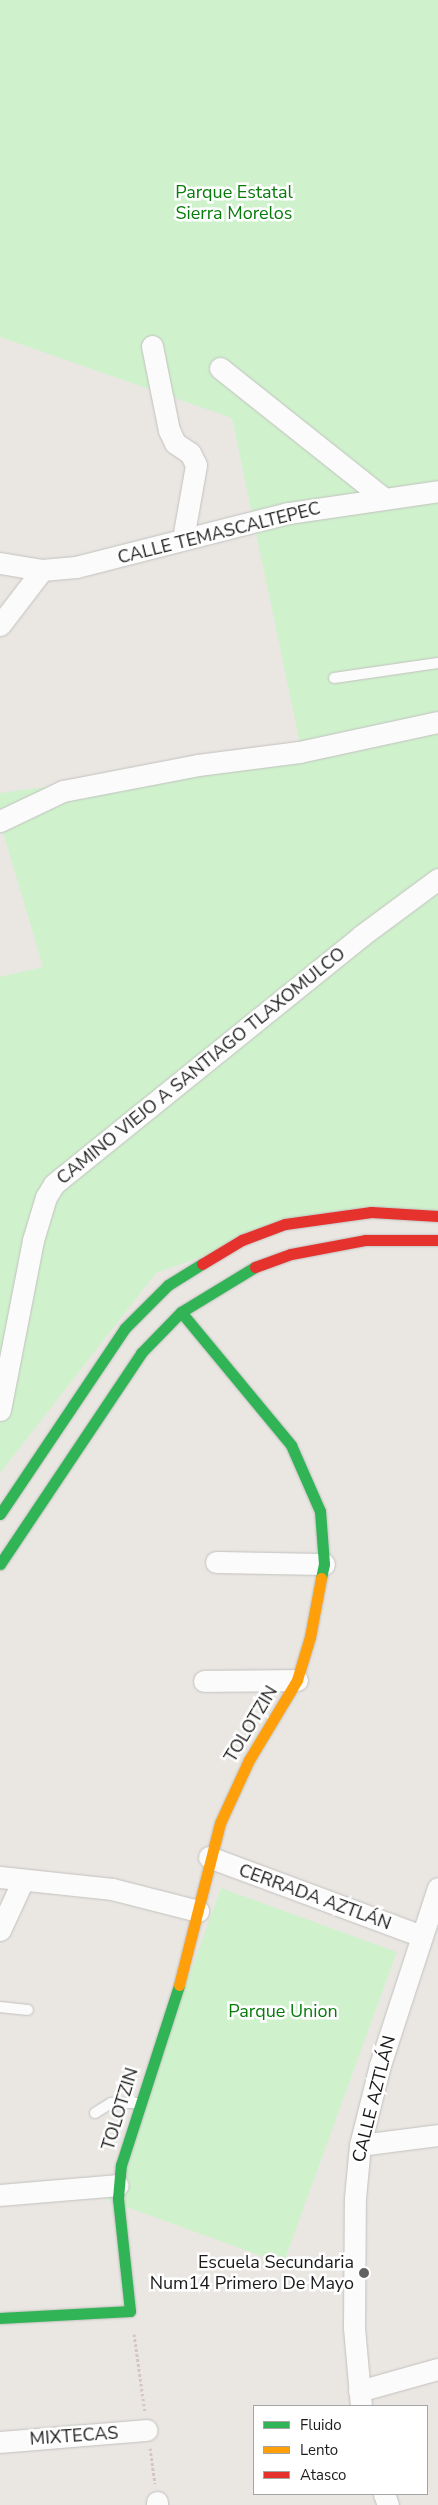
<!DOCTYPE html>
<html>
<head>
<meta charset="utf-8">
<style>
  body { margin:0 }
  #map { position:relative; width:438px; height:2505px; overflow:hidden; background:#eae7e3; font-family:"Nunito Sans",sans-serif }
  div>[style] { position:absolute }
  [style*='--x'] { left:calc(var(--x)*1px); top:calc(var(--y)*1px); width:calc(var(--w)*1px); rotate:calc(var(--a)*1deg) }
  .park>* { inset:0; background:#cff2cd; transform-origin:0 0 }
  .path>* { height:3px; margin-top:-1.5px; transform-origin:0; background:repeating-linear-gradient(90deg,#d6c5c3 0 2.5px,transparent 0 5px) }
  .roads { filter:drop-shadow(0 0 1px #c2c1bf) drop-shadow(0 0 1px #c2c1bf) }
  .lane>* { height:10px; margin:-5px; padding:0 5px; transform-origin:5px; border-radius:5px; background:#fcfbfb }
  .street>* { height:21px; margin:-10.5px; padding:0 10.5px; transform-origin:10.5px; border-radius:10.5px; background:#fcfbfb }
  .fast>* { height:11px; margin:-5.5px; padding:0 5.5px; transform-origin:5.5px; border-radius:5.5px; background:#30b455 }
  .slow>* { height:11px; margin:-5.5px; padding:0 5.5px; transform-origin:5.5px; border-radius:5.5px; background:#ff9f0a }
  .jam>* { height:11px; margin:-5.5px; padding:0 5.5px; transform-origin:5.5px; border-radius:5.5px; background:#e5322d }
  .dots>* { width:14px; height:14px; translate:-50% -50%; box-sizing:border-box; border:2px solid #fff; border-radius:50% }
  span { translate:-50% -50%; white-space:nowrap; text-align:center; line-height:1.15; -webkit-text-stroke:5px #fff; paint-order:stroke }
  .park-label { font-size:18px; color:#077b0b }
  .street-label { font-size:18px; color:#1b1b1b }
  .poi-label { font-size:18px; color:#1b1b1b }
  .right { translate:-100% -50%; text-align:right }
  .legend { position:absolute; left:253px; top:2405px; width:175px; height:90px; box-sizing:border-box; background:#fff; border:1px solid #a4a4a4; margin:0; padding:6px 9px; list-style:none; font-size:15px; color:#1b1b1b }
  .legend li { display:flex; align-items:center; gap:10px; height:25px }
  .legend b { width:25px; border:1px solid #a4a4a4 }
</style>
</head>
<body>
<div id="map">
  <div class="park">
    <i style="clip-path:polygon(0 0,438px 0,438px 1221px,324px 1214px,156px 1273px,0 1473px,0 977px,43px 967px,0 822px,0 793px,302px 753px,232px 418px,0 337px)"></i>
    <i style="left:221px;top:1888px;width:187px;height:332px;rotate:20deg"></i>
  </div>
  <div class="path">
    <i style="--x:134;--y:2334;--w:79;--a:82"></i>
    <i style="--x:150;--y:2448;--w:36;--a:82"></i>
  </div>
  <div class="roads">
    <div class="lane">
      <i style="--x:334;--y:678;--w:105;--a:-8.2"></i>
      <i style="--x:0;--y:2007;--w:28;--a:6"></i>
      <i style="--x:95;--y:2113;--w:19;--a:-32"></i>
      <i style="--x:111;--y:2103;--w:28;--a:0"></i>
    </div>
    <div class="street">
      <i style="--x:152;--y:346;--w:86;--a:78.6"></i>
      <i style="--x:169;--y:430;--w:14;--a:65"></i>
      <i style="--x:175;--y:443;--w:18;--a:34"></i>
      <i style="--x:190;--y:453;--w:13;--a:63"></i>
      <i style="--x:196;--y:465;--w:75;--a:100"></i>
      <i style="--x:220;--y:368;--w:207;--a:38.5"></i>
      <i style="--x:0;--y:563;--w:43;--a:9.5"></i>
      <i style="--x:42;--y:570;--w:34;--a:-5"></i>
      <i style="--x:76;--y:567;--w:219;--a:-14.3"></i>
      <i style="--x:288;--y:513;--w:152;--a:-8.3"></i>
      <i style="--x:0;--y:625;--w:69;--a:-52.6"></i>
      <i style="--x:0;--y:821;--w:70;--a:-25.5"></i>
      <i style="--x:63;--y:791;--w:137;--a:-10.9"></i>
      <i style="--x:198;--y:765;--w:102;--a:-7.3"></i>
      <i style="--x:299;--y:752;--w:142;--a:-12.2"></i>
      <i style="--x:0;--y:1410;--w:173;--a:-79"></i>
      <i style="--x:33;--y:1240;--w:45;--a:-73.2"></i>
      <i style="--x:46;--y:1197;--w:15;--a:-58"></i>
      <i style="--x:54;--y:1184;--w:395;--a:-38.9"></i>
      <i style="--x:361;--y:936;--w:96;--a:-36.5"></i>
      <i style="--x:216;--y:1562;--w:108;--a:1.1"></i>
      <i style="--x:204;--y:1681;--w:93;--a:-0.6"></i>
      <i style="--x:209;--y:1857;--w:226;--a:20.4"></i>
      <i style="--x:0;--y:1877;--w:113;--a:6.1"></i>
      <i style="--x:112;--y:1889;--w:89;--a:14.3"></i>
      <i style="--x:0;--y:1930;--w:55;--a:-65.3"></i>
      <i style="--x:360;--y:2145;--w:79;--a:-7.3"></i>
      <i style="--x:0;--y:2195;--w:118;--a:-4.8"></i>
      <i style="--x:359;--y:2391;--w:82;--a:-15.6"></i>
      <i style="--x:361;--y:2406;--w:79;--a:-95.1"></i>
      <i style="--x:354;--y:2327;--w:129;--a:-89.6"></i>
      <i style="--x:355;--y:2198;--w:53;--a:-84.6"></i>
      <i style="--x:360;--y:2145;--w:82;--a:-76"></i>
      <i style="--x:380;--y:2065;--w:186;--a:-71.9"></i>
      <i style="--x:0;--y:2442;--w:147;--a:-4.7"></i>
      <i style="--x:384;--y:2494;--w:12;--a:70"></i>
      <i style="--x:157;--y:2505;--w:3;--a:-90"></i>
    </div>
    <div class="fast">
      <i style="--x:181;--y:1312;--w:173;--a:50.4"></i>
      <i style="--x:291;--y:1445;--w:72;--a:66.3"></i>
      <i style="--x:320;--y:1511;--w:53;--a:85.7"></i>
      <i style="--x:324;--y:1564;--w:14;--a:102"></i>
      <i style="--x:0;--y:1514;--w:224;--a:-56.1"></i>
      <i style="--x:125;--y:1328;--w:61;--a:-45"></i>
      <i style="--x:168;--y:1285;--w:40;--a:-32"></i>
      <i style="--x:0;--y:1564;--w:254;--a:-56.2"></i>
      <i style="--x:141;--y:1353;--w:57;--a:-45.7"></i>
      <i style="--x:181;--y:1312;--w:87;--a:-31.3"></i>
      <i style="--x:0;--y:2318;--w:130;--a:-3.1"></i>
      <i style="--x:130;--y:2311;--w:114;--a:-96.1"></i>
      <i style="--x:118;--y:2198;--w:33;--a:-85"></i>
      <i style="--x:121;--y:2165;--w:189;--a:-72.1"></i>
    </div>
    <div class="slow">
      <i style="--x:179;--y:1985;--w:167;--a:-75.8"></i>
      <i style="--x:220;--y:1823;--w:69;--a:-65.3"></i>
      <i style="--x:249;--y:1760;--w:93;--a:-59"></i>
      <i style="--x:297;--y:1680;--w:45;--a:-73.2"></i>
      <i style="--x:310;--y:1637;--w:60;--a:-79.4"></i>
    </div>
    <div class="jam">
      <i style="--x:202;--y:1264;--w:47;--a:-31"></i>
      <i style="--x:242;--y:1240;--w:46;--a:-20.4"></i>
      <i style="--x:285;--y:1224;--w:87;--a:-7.9"></i>
      <i style="--x:371;--y:1212;--w:67;--a:3.4"></i>
      <i style="--x:255;--y:1267;--w:38;--a:-20"></i>
      <i style="--x:291;--y:1254;--w:75;--a:-10.7"></i>
      <i style="--x:365;--y:1240;--w:73;--a:0"></i>
    </div>
  </div>
  <div class="dots">
    <i style="left:364px;top:2273px;background:#636261"></i>
  </div>
  <div class="park-label">
    <span style="left:234px;top:203px">Parque Estatal<br>Sierra Morelos</span>
    <span style="left:283px;top:2011px">Parque Union</span>
  </div>
  <div class="street-label">
    <span style="left:219px;top:533px;rotate:-14deg">CALLE TEMASCALTEPEC</span>
    <span style="left:201px;top:1066px;rotate:-39deg">CAMINO VIEJO A SANTIAGO TLAXOMULCO</span>
    <span style="left:251px;top:1724px;rotate:-59deg">TOLOTZIN</span>
    <span style="left:315px;top:1897px;rotate:20deg">CERRADA AZTLÁN</span>
    <span style="left:374px;top:2099px;rotate:-76deg">CALLE AZTLÁN</span>
    <span style="left:120px;top:2109px;rotate:-73deg">TOLOTZIN</span>
    <span style="left:74px;top:2436px;rotate:-4deg">MIXTECAS</span>
  </div>
  <div class="poi-label">
    <span class="right" style="left:354px;top:2273px">Escuela Secundaria<br>Num14 Primero De Mayo</span>
  </div>
  <ul class="legend">
  <li><b style="height:6px;background:#30b455"></b>Fluido</li>
  <li><b style="height:6px;background:#ff9f0a"></b>Lento</li>
  <li><b style="height:6px;background:#e5322d"></b>Atasco</li>
  </ul>
</div>
</body>
</html>
